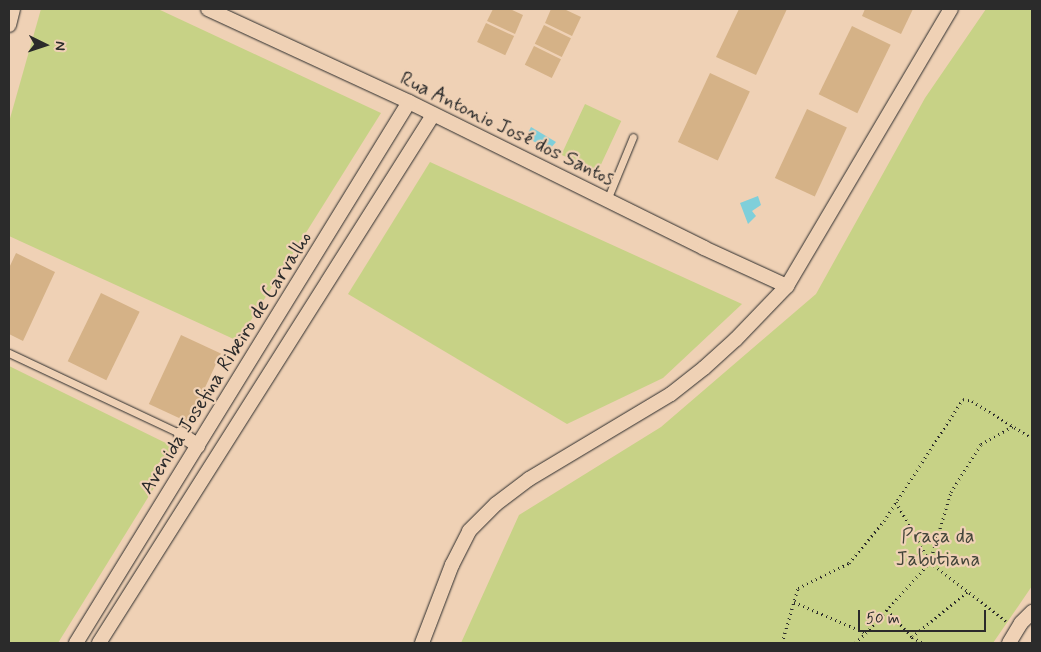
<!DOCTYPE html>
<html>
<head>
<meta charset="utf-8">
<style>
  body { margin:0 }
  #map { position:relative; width:1041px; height:652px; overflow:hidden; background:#efd1b5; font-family:Mynerve,sans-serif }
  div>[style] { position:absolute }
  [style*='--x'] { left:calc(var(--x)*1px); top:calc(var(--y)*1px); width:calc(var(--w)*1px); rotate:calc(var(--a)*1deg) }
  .green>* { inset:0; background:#c7d286; transform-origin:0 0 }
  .water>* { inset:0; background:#7fcfda }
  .building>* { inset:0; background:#d5b287; transform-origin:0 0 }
  .path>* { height:3px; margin-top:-1.5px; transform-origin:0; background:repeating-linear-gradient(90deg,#2b2b2b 0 1px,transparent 0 5px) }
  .roads { filter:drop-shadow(0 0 1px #2b2b2b) drop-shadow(0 0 1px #2b2b2b) }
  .service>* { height:7px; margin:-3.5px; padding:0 3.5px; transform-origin:3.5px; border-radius:3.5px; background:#efd1b5 }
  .minor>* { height:14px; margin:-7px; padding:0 7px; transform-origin:7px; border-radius:7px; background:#efd1b5 }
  span { translate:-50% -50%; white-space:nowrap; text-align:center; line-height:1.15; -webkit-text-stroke:4.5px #efd1b5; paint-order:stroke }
  .street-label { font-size:20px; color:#2b2b2b }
  .park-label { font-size:20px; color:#424439 }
  .frame { position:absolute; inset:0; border:10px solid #2b2b2b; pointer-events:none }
  .north { position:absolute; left:20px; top:20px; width:50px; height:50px; -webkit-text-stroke:4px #efd1b5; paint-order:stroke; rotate:94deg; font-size:14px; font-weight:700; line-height:20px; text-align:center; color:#2b2b2b }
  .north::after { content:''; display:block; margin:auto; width:18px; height:22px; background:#2b2b2b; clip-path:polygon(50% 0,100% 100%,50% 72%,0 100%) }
  .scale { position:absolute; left:858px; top:610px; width:128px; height:22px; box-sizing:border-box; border:2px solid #2b2b2b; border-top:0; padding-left:6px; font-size:15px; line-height:18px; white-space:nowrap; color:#2b2b2b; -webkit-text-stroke:4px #efd1b5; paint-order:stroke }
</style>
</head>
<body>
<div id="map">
  <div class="green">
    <i style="clip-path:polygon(41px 9px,158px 9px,381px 113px,238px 341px,9px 236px,9px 122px)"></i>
    <i style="clip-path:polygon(986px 9px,1032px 9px,1032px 586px,993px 643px,461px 643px,519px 515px,661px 427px,816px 294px,925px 98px)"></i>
    <i style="left:585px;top:104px;width:40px;height:56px;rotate:25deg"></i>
    <i style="clip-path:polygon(430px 162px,742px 304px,663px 378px,567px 424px,348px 294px)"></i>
    <i style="clip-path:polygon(9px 366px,178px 449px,58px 643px,9px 643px)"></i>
  </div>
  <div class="water">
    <i style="clip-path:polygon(531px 127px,556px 142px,549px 150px,526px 137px)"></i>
    <i style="clip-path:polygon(758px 196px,761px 205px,752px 211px,756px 216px,748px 224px,740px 203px)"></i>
  </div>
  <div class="building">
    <i style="clip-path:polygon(493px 9px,510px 9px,523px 15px,515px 34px,487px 21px)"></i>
    <i style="clip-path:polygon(551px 9px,564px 9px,581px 17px,572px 36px,545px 23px)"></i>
    <i style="clip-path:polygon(739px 9px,787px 9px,756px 75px,716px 57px)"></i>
    <i style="clip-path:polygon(865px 9px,913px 9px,901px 34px,862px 16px)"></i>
    <i style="left:486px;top:23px;width:31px;height:21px;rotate:25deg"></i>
    <i style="left:544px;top:25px;width:30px;height:21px;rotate:26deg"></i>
    <i style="left:852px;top:26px;width:43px;height:76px;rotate:26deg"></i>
    <i style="left:534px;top:46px;width:30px;height:21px;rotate:26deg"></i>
    <i style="left:710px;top:73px;width:44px;height:76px;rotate:25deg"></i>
    <i style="left:807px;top:109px;width:44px;height:76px;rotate:25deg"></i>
    <i style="clip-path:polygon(16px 253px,55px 272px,23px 341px,9px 334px,9px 268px)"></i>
    <i style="left:101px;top:293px;width:43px;height:76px;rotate:26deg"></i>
    <i style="left:181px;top:335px;width:44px;height:76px;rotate:25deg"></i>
  </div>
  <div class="path">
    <i style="--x:896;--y:502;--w:69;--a:60.5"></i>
    <i style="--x:930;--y:562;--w:96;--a:37.8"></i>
    <i style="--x:794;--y:602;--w:78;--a:23.3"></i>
    <i style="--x:866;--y:633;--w:96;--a:-48"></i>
    <i style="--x:930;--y:562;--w:73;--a:-73.3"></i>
    <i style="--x:951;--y:492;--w:57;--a:-58"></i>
    <i style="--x:981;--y:444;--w:37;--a:-29"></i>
    <i style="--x:887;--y:610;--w:37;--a:47"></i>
    <i style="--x:912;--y:637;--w:13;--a:29"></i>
    <i style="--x:782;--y:643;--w:57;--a:-73.8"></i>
    <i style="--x:798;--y:588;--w:57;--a:-26.1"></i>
    <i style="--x:849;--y:563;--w:55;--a:-50.2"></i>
    <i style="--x:884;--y:521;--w:145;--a:-57.1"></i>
    <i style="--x:963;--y:399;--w:9;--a:13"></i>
    <i style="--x:972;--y:401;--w:70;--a:31.7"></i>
    <i style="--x:855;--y:643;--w:15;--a:-42"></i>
    <i style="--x:910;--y:643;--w:6;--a:-72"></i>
    <i style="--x:912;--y:637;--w:72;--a:-39.4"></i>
  </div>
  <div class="roads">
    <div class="service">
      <i style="--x:607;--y:200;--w:68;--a:-67.6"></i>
      <i style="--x:9;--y:353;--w:190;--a:25.2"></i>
    </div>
    <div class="minor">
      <i style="--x:208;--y:9;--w:221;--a:24.8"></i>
      <i style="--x:409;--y:102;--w:329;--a:26.3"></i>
      <i style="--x:704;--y:248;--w:91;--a:24.6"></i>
      <i style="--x:9;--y:25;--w:16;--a:-76"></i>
      <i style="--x:181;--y:434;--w:21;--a:35"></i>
      <i style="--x:76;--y:643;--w:635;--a:-58.39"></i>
      <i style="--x:99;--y:643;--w:625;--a:-57.68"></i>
      <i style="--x:422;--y:643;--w:84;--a:-69"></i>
      <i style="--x:452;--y:565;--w:38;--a:-63"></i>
      <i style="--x:469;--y:531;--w:38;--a:-45"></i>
      <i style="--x:496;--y:504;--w:41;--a:-37.1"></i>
      <i style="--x:529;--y:479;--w:165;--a:-30.9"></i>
      <i style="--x:671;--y:394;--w:42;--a:-38.2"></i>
      <i style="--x:704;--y:368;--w:43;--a:-42.2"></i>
      <i style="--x:736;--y:339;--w:74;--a:-46.1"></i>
      <i style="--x:787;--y:286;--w:322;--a:-59.4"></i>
      <i style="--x:1009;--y:643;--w:23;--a:-59"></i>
      <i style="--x:1021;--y:623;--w:16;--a:-45"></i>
    </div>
  </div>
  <div class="street-label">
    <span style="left:507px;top:129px;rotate:26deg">Rua Antonio José dos Santos</span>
    <span style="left:226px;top:363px;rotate:-58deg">Avenida Josefina Ribeiro de Carvalho</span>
  </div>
  <div class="park-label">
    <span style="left:938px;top:548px">Praça da<br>Jabutiana</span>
  </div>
  <div class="frame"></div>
  <div class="north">N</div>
  <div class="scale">50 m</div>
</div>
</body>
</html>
